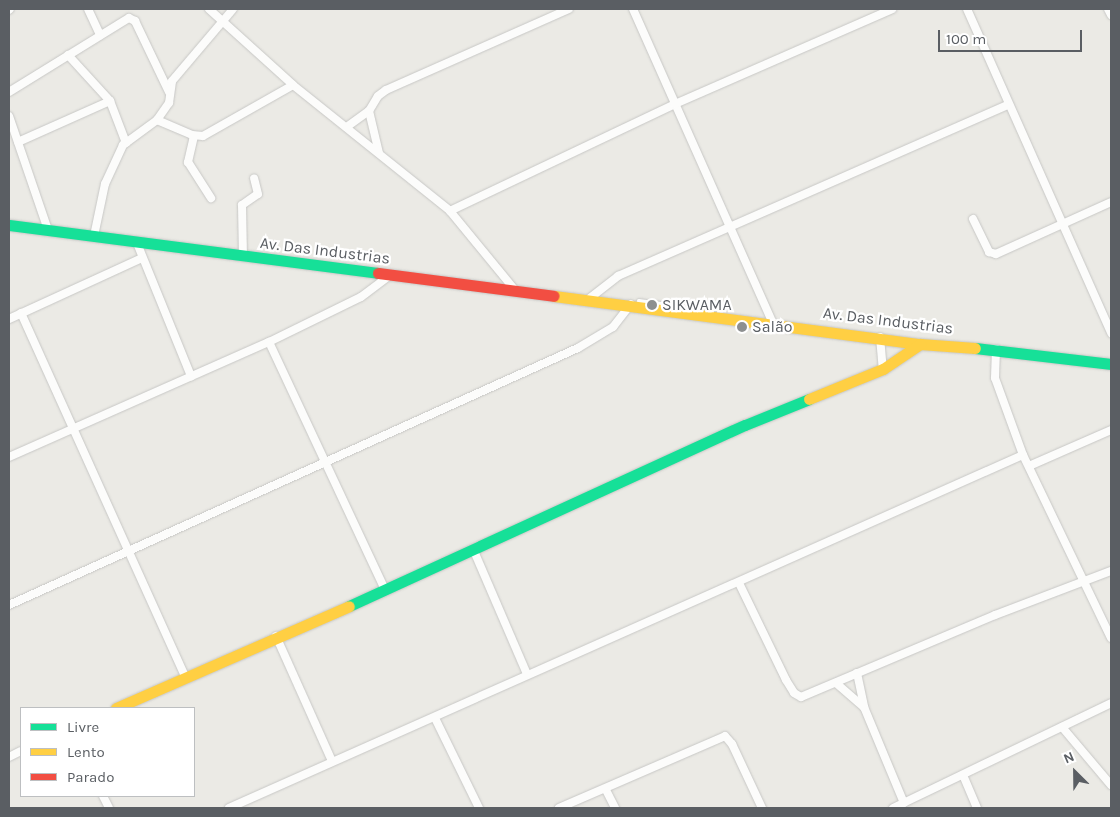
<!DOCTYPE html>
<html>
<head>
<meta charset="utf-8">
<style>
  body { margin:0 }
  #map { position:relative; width:1120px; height:817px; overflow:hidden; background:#ebeae5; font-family:Karla,sans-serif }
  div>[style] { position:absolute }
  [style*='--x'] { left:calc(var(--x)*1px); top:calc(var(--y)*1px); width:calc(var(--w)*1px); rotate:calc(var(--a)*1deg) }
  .roads { filter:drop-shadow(0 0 1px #c7c7c5) drop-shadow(0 0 1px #c7c7c5) }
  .lane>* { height:4px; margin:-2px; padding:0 2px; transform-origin:2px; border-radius:2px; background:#fcfcfb }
  .street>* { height:8px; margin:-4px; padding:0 4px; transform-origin:4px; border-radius:4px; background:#fcfcfb }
  .fast>* { height:11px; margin:-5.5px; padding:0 5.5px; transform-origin:5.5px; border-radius:5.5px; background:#16e098 }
  .slow>* { height:11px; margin:-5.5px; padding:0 5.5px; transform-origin:5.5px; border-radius:5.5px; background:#ffcf43 }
  .jam>* { height:11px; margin:-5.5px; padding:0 5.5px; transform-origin:5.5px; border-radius:5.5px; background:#f24e42 }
  .dots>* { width:14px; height:14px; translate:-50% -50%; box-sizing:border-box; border:2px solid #fff; border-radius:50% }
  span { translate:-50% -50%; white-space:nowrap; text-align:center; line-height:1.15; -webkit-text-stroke:4.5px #fff; paint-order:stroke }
  .street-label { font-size:16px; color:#5a5e63 }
  .poi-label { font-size:16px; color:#5a5e63 }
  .left { translate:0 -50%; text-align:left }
  .frame { position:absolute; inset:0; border:10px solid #5a5e63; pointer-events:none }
  .legend { position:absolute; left:20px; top:707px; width:175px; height:90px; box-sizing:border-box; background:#fff; border:1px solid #bdbfc1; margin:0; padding:6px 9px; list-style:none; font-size:15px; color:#5a5e63 }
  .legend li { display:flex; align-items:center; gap:10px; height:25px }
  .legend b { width:25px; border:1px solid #bdbfc1 }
  .north { position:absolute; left:1050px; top:747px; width:50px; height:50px; -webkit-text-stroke:4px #fff; paint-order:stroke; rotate:337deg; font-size:14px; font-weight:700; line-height:20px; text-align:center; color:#5a5e63 }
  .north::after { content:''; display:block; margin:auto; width:18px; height:22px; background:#5a5e63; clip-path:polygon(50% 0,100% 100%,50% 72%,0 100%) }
  .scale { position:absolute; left:938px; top:30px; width:144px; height:22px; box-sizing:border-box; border:2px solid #5a5e63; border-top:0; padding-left:6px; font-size:15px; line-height:18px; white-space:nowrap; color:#5a5e63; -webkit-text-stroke:4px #fff; paint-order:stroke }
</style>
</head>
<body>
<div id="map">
  <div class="roads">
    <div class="lane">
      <i style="--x:638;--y:305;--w:4;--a:-76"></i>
      <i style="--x:639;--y:301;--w:22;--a:8"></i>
      <i style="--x:661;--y:304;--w:4;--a:104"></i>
    </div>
    <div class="street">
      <i style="--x:88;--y:9;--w:29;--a:65"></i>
      <i style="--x:209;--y:9;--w:113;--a:42.1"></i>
      <i style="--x:293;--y:85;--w:201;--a:38.7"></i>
      <i style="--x:450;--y:211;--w:102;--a:50.6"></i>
      <i style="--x:633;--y:9;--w:344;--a:66"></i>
      <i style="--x:967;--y:9;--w:355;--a:66"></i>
      <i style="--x:1108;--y:9;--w:7;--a:63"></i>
      <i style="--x:9;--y:10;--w:1;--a:-45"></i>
      <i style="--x:68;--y:55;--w:62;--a:47.6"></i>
      <i style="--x:110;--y:101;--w:45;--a:69.1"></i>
      <i style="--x:9;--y:92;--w:141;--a:-31.7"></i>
      <i style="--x:129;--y:18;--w:7;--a:27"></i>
      <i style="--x:135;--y:21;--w:79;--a:64.4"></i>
      <i style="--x:369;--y:111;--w:43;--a:76.6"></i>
      <i style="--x:9;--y:116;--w:120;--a:71.1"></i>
      <i style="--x:157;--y:120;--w:38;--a:23"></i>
      <i style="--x:192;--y:135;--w:11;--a:5"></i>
      <i style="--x:203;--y:136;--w:103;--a:-29.5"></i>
      <i style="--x:348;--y:126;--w:26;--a:-36"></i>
      <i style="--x:369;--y:111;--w:17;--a:-59"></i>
      <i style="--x:378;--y:96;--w:10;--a:-37"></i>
      <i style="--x:386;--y:90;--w:200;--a:-23.9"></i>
      <i style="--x:194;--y:136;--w:27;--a:103"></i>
      <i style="--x:188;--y:162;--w:43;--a:57.4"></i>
      <i style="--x:18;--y:142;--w:101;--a:-24"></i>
      <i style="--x:450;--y:211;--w:249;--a:-25.4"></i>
      <i style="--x:675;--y:104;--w:237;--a:-23.6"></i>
      <i style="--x:973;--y:219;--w:37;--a:64"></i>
      <i style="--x:989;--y:252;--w:7;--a:16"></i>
      <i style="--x:996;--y:254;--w:126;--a:-24.3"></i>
      <i style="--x:94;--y:236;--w:53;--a:-78.1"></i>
      <i style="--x:105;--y:184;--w:43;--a:-65.2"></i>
      <i style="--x:123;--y:145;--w:42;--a:-36.3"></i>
      <i style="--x:157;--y:120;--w:21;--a:-55"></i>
      <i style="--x:169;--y:103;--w:22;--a:-82"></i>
      <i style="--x:172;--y:81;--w:94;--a:-49.7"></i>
      <i style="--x:137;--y:243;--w:144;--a:67.9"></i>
      <i style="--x:243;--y:257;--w:52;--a:-91.1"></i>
      <i style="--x:242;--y:205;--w:19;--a:-35"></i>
      <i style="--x:258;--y:194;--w:16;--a:-104"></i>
      <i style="--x:590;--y:298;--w:36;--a:-38"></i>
      <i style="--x:618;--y:276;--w:427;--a:-23.7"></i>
      <i style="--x:21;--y:313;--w:399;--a:65.7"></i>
      <i style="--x:9;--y:319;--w:146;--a:-24.6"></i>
      <i style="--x:880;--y:337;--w:32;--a:85"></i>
      <i style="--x:269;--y:342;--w:274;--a:64.9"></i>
      <i style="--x:996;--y:349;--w:29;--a:92"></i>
      <i style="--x:995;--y:378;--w:82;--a:70"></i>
      <i style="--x:1023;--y:455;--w:203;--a:64.3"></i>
      <i style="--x:9;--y:457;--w:284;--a:-23.9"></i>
      <i style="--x:269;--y:342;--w:102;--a:-26.1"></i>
      <i style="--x:361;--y:297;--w:36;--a:-37"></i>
      <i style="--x:1029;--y:466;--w:90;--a:-23.7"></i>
      <i style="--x:474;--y:551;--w:134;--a:66.7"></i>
      <i style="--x:739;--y:583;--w:108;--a:64.1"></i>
      <i style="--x:786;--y:680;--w:15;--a:58"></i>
      <i style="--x:794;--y:693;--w:8;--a:30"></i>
      <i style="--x:801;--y:697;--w:211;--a:-22.9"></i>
      <i style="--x:995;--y:615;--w:124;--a:-20.8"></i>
      <i style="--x:9;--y:605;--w:624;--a:-24.31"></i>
      <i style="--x:578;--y:348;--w:41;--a:-31"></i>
      <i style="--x:613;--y:327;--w:29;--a:-52"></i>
      <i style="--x:276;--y:636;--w:137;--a:65.9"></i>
      <i style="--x:857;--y:673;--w:35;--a:78"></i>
      <i style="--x:864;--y:707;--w:104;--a:67.4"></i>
      <i style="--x:836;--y:683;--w:37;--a:41"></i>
      <i style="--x:435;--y:718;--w:100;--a:63.9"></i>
      <i style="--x:1062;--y:727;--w:76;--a:49.8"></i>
      <i style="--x:9;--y:757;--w:13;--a:-27"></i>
      <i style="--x:963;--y:775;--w:36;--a:67"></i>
      <i style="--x:606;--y:790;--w:20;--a:63"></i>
      <i style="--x:103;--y:796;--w:13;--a:63"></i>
      <i style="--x:229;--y:808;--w:869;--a:-23.97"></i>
      <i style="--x:559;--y:808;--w:181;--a:-23.4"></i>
      <i style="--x:725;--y:736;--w:11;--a:49"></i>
      <i style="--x:732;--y:744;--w:71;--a:64.9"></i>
      <i style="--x:893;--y:808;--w:242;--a:-25.7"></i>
    </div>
    <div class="fast">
      <i style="--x:9;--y:225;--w:372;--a:7.4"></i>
      <i style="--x:975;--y:348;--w:137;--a:6.7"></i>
      <i style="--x:349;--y:606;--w:435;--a:-24.6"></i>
      <i style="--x:745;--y:425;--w:69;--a:-22.1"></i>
    </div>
    <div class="slow">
      <i style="--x:554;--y:296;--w:369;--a:7.5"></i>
      <i style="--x:920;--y:344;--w:55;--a:4.2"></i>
      <i style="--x:809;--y:399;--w:80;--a:-22.1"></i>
      <i style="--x:883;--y:369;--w:45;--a:-34"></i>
      <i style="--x:116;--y:708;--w:254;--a:-23.6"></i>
    </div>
    <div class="jam">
      <i style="--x:378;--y:273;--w:177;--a:7.4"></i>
    </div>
  </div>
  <div class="dots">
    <i style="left:652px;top:305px;background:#8d8f90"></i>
    <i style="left:742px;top:327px;background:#8d8f90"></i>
  </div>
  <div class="street-label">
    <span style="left:325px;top:251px;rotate:7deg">Av. Das Industrias</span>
    <span style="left:888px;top:321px;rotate:7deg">Av. Das Industrias</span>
  </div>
  <div class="poi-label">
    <span class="left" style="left:662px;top:305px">SIKWAMA</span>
    <span class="left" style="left:752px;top:327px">Salão</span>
  </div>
  <div class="frame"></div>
  <ul class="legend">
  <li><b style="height:6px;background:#16e098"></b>Livre</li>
  <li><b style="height:6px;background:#ffcf43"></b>Lento</li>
  <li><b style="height:6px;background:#f24e42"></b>Parado</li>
  </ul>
  <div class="north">N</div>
  <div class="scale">100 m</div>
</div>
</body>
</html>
